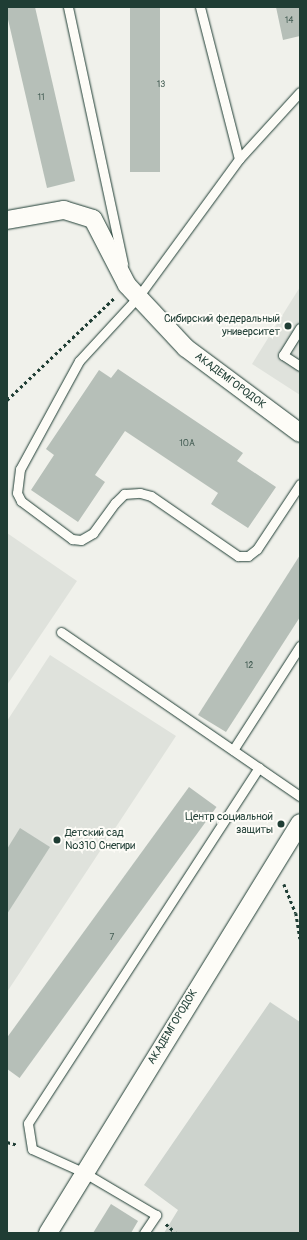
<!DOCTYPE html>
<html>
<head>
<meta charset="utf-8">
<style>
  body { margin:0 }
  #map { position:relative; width:307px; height:1240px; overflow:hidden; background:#f0f1eb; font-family:Pangolin,sans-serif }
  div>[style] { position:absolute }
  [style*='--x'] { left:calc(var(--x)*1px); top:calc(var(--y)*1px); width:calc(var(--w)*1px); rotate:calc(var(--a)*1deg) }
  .built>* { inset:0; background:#dfe2dc }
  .green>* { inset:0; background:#cdd3cd }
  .building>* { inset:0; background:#b6bfb8; transform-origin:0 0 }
  .path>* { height:2.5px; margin-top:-1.25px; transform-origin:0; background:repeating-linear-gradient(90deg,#1f3d34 0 3px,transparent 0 6px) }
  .roads { filter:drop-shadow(0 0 1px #1f3d34) drop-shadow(0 0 1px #1f3d34) }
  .lane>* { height:9px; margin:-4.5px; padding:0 4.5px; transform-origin:4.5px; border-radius:4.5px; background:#fdfcf7 }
  .street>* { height:18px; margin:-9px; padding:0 9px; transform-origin:9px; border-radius:9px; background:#fdfcf7 }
  .dots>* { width:11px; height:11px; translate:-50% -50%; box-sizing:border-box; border:2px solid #fdfcf7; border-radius:50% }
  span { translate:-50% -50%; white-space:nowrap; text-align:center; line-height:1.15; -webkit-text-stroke:4px #fdfcf7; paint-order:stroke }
  .number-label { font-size:9px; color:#455e55 }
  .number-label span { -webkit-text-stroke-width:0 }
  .poi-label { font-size:11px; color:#1f3d34 }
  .right { translate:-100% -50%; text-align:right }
  .left { translate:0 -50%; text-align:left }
  .street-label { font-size:11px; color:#1f3d34 }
  .frame { position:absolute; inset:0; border:8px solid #1f3d34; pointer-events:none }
</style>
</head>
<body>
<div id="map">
  <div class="built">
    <i style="clip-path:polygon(300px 287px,300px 395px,252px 364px)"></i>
    <i style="clip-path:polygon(7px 533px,77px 581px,7px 685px)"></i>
    <i style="clip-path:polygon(50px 655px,176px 736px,7px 992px,7px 721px)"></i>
  </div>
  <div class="green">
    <i style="clip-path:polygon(270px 1002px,300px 1022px,300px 1233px,164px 1233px,178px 1210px,144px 1185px)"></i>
  </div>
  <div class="building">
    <i style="clip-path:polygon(7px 7px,35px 7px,75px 181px,47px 188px,7px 15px)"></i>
    <i style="left:130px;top:7px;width:30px;height:165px"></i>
    <i style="clip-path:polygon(276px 7px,300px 7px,300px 36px,283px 40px)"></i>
    <i style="clip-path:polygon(118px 369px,243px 453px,237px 461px,276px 487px,248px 528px,211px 504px,218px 493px,125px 431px,95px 475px,105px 482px,78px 522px,31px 490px,54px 455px,46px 449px,99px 370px,111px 378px)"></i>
    <i style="clip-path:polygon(300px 555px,300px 617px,226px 732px,198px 715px)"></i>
    <i style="left:189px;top:787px;width:34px;height:335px;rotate:36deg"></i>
    <i style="clip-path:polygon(20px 828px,50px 847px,7px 914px,7px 849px)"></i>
    <i style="clip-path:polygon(111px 1204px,138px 1221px,131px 1233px,93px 1233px)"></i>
  </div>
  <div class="path">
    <i style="--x:7;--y:400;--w:148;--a:-43.6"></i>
    <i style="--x:284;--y:884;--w:31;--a:68"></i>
    <i style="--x:296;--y:913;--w:26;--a:81"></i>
    <i style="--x:7;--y:1142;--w:11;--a:15"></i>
    <i style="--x:166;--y:1224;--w:13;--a:42"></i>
  </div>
  <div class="roads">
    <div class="lane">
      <i style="--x:68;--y:7;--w:263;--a:77.9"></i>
      <i style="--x:200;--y:7;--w:157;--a:75.6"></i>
      <i style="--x:300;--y:92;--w:91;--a:132.3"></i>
      <i style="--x:239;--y:159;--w:171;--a:126.2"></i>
      <i style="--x:138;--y:297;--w:87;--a:132.7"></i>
      <i style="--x:79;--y:361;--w:123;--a:118.6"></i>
      <i style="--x:20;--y:469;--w:24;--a:97"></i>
      <i style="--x:17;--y:493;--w:9;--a:63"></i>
      <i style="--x:21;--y:501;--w:64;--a:36.7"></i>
      <i style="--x:72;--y:539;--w:9;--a:6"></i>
      <i style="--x:81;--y:540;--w:14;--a:-30"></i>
      <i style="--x:93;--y:533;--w:37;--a:-54"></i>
      <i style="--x:115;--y:503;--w:13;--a:-45"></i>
      <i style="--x:124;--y:494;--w:16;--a:-4"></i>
      <i style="--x:140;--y:493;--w:11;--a:15"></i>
      <i style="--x:151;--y:496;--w:106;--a:34.6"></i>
      <i style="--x:238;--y:556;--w:10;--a:0"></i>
      <i style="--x:248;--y:556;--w:11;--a:-38"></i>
      <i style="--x:257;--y:549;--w:78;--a:-56.5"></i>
      <i style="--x:300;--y:328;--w:32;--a:122"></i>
      <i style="--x:283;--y:355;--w:20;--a:33"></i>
      <i style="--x:61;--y:632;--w:290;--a:34.5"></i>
      <i style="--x:233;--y:750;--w:124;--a:-57.2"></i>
      <i style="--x:144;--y:1233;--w:22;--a:-56"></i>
      <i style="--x:156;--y:1215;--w:82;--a:-149.4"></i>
      <i style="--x:85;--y:1173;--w:58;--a:-155.6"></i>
      <i style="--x:32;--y:1149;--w:26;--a:-99"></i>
      <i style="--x:28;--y:1123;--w:424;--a:-57"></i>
    </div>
    <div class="street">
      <i style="--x:7;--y:220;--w:58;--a:-10"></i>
      <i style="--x:64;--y:210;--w:30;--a:17"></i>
      <i style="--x:93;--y:219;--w:74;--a:62.7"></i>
      <i style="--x:127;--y:285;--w:86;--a:46.9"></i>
      <i style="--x:186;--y:348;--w:142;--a:36.7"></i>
      <i style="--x:48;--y:1233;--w:481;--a:-58.4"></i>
    </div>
  </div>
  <div class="dots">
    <i style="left:288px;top:326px;background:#1f3d34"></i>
    <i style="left:281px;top:824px;background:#1f3d34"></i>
    <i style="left:57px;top:840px;background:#1f3d34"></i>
  </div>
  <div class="number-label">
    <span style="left:289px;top:21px">14</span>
    <span style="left:161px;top:85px">13</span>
    <span style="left:41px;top:98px">11</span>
    <span style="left:187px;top:444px">10А</span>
    <span style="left:249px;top:666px">12</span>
    <span style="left:112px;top:938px">7</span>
  </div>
  <div class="poi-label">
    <span class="right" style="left:280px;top:326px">Сибирский федеральный<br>университет</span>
    <span class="right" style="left:273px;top:824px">Центр социальной<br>защиты</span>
    <span class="left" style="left:65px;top:840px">Детский сад<br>№310 Снегири</span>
  </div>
  <div class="street-label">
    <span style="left:230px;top:381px;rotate:37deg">АКАДЕМГОРОДОК</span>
    <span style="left:173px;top:1027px;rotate:-59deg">АКАДЕМГОРОДОК</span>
  </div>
  <div class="frame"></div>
</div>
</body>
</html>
